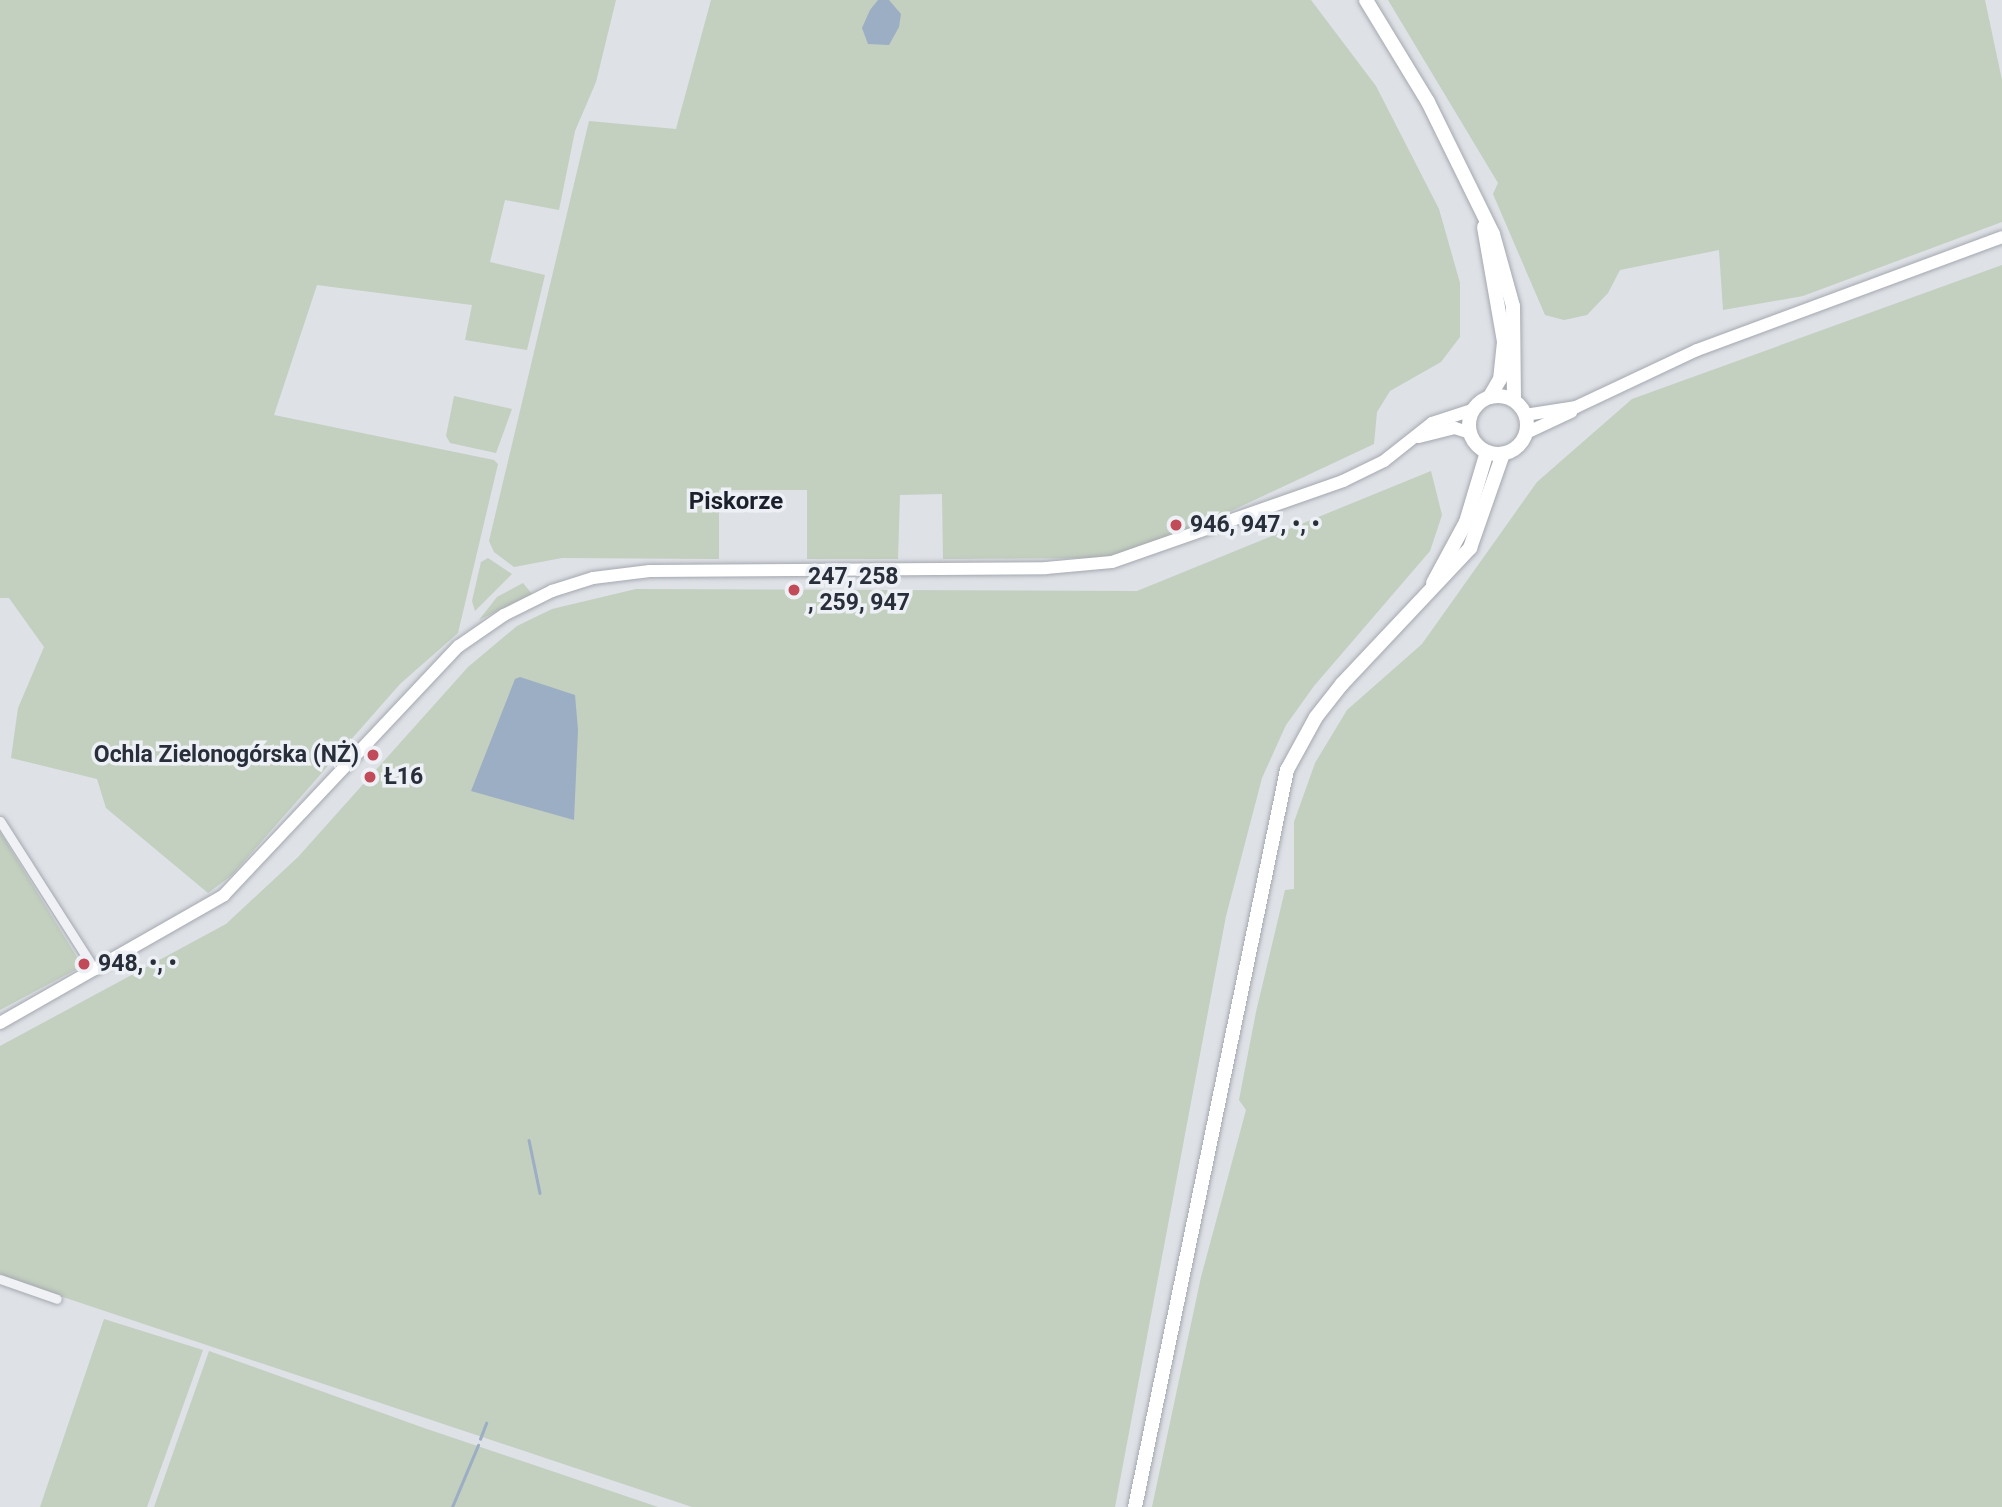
<!DOCTYPE html>
<html>
<head>
<meta charset="utf-8">
<style>
  body { margin:0 }
  #map { position:relative; width:2002px; height:1507px; overflow:hidden; background:#dee1e6; font-family:Roboto,sans-serif }
  div>[style] { position:absolute }
  [style*='--x'] { left:calc(var(--x)*1px); top:calc(var(--y)*1px); width:calc(var(--w)*1px); rotate:calc(var(--a)*1deg) }
  .green>* { inset:0; background:#c3cfbf }
  .water>* { inset:0; background:#9baec4 }
  .stream>* { height:2.5px; margin:-1.25px; padding:0 1.25px; transform-origin:1.25px; border-radius:1.25px; background:#9baec4 }
  .roads { filter:drop-shadow(0 0 2px #a4a8af) drop-shadow(0 0 2px #a4a8af) }
  .street>* { height:9px; margin:-4.5px; padding:0 4.5px; transform-origin:4.5px; border-radius:4.5px; background:#f0f1f5 }
  .secondary>* { height:12px; margin:-6px; padding:0 6px; transform-origin:6px; border-radius:6px; background:#fff }
  .primary>* { height:14px; margin:-7px; padding:0 7px; transform-origin:7px; border-radius:7px; background:#fff }
  .primary>.ring { margin:-7px; padding:0; box-sizing:content-box; background:none; border:14px solid #fff; border-radius:50% }
  .dots>* { width:19px; height:19px; translate:-50% -50%; box-sizing:border-box; border:4px solid #edf0f4; border-radius:50% }
  span { translate:-50% -50%; white-space:nowrap; text-align:center; line-height:1.15; -webkit-text-stroke:7px #edf0f4; paint-order:stroke }
  .poi-label { font-size:23px; color:#282f3b; font-weight:700 }
  .left { translate:0 -50%; text-align:left }
  .right { translate:-100% -50%; text-align:right }
  .neighbourhood-label { font-size:24px; color:#1a202c; font-weight:700 }
</style>
</head>
<body>
<div id="map">
  <div class="green">
    <i style="clip-path:polygon(0 0,616px 0,596px 82px,575px 131px,559px 210px,505px 200px,490px 262px,545px 275px,527px 350px,465px 340px,472px 305px,317px 285px,274px 415px,494px 460px,498px 464px,458px 633px,400px 684px,232px 875px,208px 893px,106px 808px,97px 779px,11px 758px,18px 708px,44px 647px,9px 598px,0 598px)"></i>
    <i style="clip-path:polygon(711px 0,1311px 0,1376px 86px,1439px 209px,1460px 283px,1460px 337px,1441px 362px,1390px 391px,1377px 412px,1374px 444px,1131px 558px,943px 559px,942px 494px,900px 495px,898px 559px,807px 559px,807px 490px,719px 490px,719px 559px,562px 558px,514px 567px,494px 552px,489px 541px,589px 121px,676px 129px)"></i>
    <i style="clip-path:polygon(1388px 0,1985px 0,2002px 80px,2002px 222px,1803px 296px,1723px 310px,1719px 250px,1620px 270px,1608px 293px,1587px 315px,1564px 320px,1545px 315px,1493px 194px,1498px 183px)"></i>
    <i style="clip-path:polygon(2002px 265px,2002px 1507px,1152px 1507px,1201px 1277px,1246px 1110px,1239px 1100px,1256px 1012px,1285px 890px,1294px 889px,1294px 822px,1315px 763px,1347px 710px,1422px 644px,1537px 482px,1632px 399px)"></i>
    <i style="clip-path:polygon(454px 396px,512px 409px,496px 453px,450px 443px,446px 436px)"></i>
    <i style="clip-path:polygon(1431px 471px,1442px 515px,1430px 551px,1314px 686px,1286px 725px,1262px 778px,1226px 916px,1115px 1507px,692px 1507px,0 1276px,0 1046px,226px 924px,298px 857px,468px 667px,517px 626px,552px 609px,636px 589px,1137px 591px)"></i>
    <i style="clip-path:polygon(488px 558px,512px 574px,475px 611px,472px 601px,481px 562px)"></i>
    <i style="clip-path:polygon(523px 583px,532px 594px,479px 620px,497px 597px)"></i>
    <i style="clip-path:polygon(0 832px,80px 962px,79px 968px,0 1010px)"></i>
    <i style="clip-path:polygon(104px 1319px,203px 1350px,147px 1507px,40px 1507px)"></i>
    <i style="clip-path:polygon(209px 1351px,424px 1428px,658px 1507px,154px 1507px)"></i>
  </div>
  <div class="water">
    <i style="clip-path:polygon(889px 0,901px 14px,899px 27px,889px 45px,868px 44px,862px 28px,870px 10px,878px 0)"></i>
    <i style="clip-path:polygon(520px 677px,575px 695px,578px 730px,574px 820px,471px 791px,515px 679px)"></i>
  </div>
  <div class="stream">
    <i style="--x:529;--y:1140;--w:54;--a:78.3"></i>
    <i style="--x:480;--y:1439;--w:17;--a:-69"></i>
    <i style="--x:452;--y:1507;--w:67;--a:-67.2"></i>
  </div>
  <div class="roads">
    <div class="street">
      <i style="--x:0;--y:821;--w:177;--a:57.5"></i>
      <i style="--x:0;--y:1279;--w:60;--a:19.3"></i>
    </div>
    <div class="secondary">
      <i style="--x:1525;--y:415;--w:52;--a:-8.9"></i>
      <i style="--x:1576;--y:407;--w:134;--a:-25.2"></i>
      <i style="--x:1697;--y:350;--w:325;--a:-20.3"></i>
      <i style="--x:1526;--y:433;--w:50;--a:-25"></i>
      <i style="--x:1419;--y:437;--w:37;--a:-14"></i>
      <i style="--x:1455;--y:428;--w:16;--a:18"></i>
      <i style="--x:0;--y:1023;--w:258;--a:-29.7"></i>
      <i style="--x:224;--y:895;--w:342;--a:-46.7"></i>
      <i style="--x:459;--y:646;--w:55;--a:-34.6"></i>
      <i style="--x:504;--y:615;--w:54;--a:-26.6"></i>
      <i style="--x:552;--y:591;--w:43;--a:-17.6"></i>
      <i style="--x:593;--y:578;--w:57;--a:-7"></i>
      <i style="--x:650;--y:571;--w:396;--a:-0.4"></i>
      <i style="--x:1046;--y:568;--w:66;--a:-5.2"></i>
      <i style="--x:1112;--y:562;--w:245;--a:-19.3"></i>
      <i style="--x:1343;--y:481;--w:46;--a:-26"></i>
      <i style="--x:1384;--y:461;--w:61;--a:-38.4"></i>
      <i style="--x:1432;--y:423;--w:42;--a:-18"></i>
    </div>
    <div class="primary">
      <i style="--x:1366;--y:0;--w:119;--a:58.7"></i>
      <i style="--x:1428;--y:102;--w:147;--a:63.8"></i>
      <i style="--x:1493;--y:234;--w:75;--a:74.5"></i>
      <i style="--x:1513;--y:306;--w:94;--a:89.4"></i>
      <i style="--x:1484;--y:227;--w:117;--a:80.1"></i>
      <i style="--x:1504;--y:342;--w:37;--a:96"></i>
      <i style="--x:1500;--y:379;--w:20;--a:120"></i>
      <i class="ring" style="left:1469px;top:396px;width:44px;height:44px"></i>
      <i style="--x:1433;--y:583;--w:69;--a:-61.6"></i>
      <i style="--x:1466;--y:522;--w:73;--a:-73.3"></i>
      <i style="--x:1135;--y:1507;--w:753;--a:-78.35"></i>
      <i style="--x:1287;--y:770;--w:60;--a:-61.3"></i>
      <i style="--x:1316;--y:717;--w:42;--a:-51.8"></i>
      <i style="--x:1342;--y:684;--w:187;--a:-46.7"></i>
      <i style="--x:1470;--y:548;--w:100;--a:-70.7"></i>
    </div>
  </div>
  <div class="dots">
    <i style="left:1176px;top:525px;background:#c24b5a"></i>
    <i style="left:794px;top:590px;background:#c24b5a"></i>
    <i style="left:373px;top:755px;background:#c24b5a"></i>
    <i style="left:370px;top:777px;background:#c24b5a"></i>
    <i style="left:84px;top:964px;background:#c24b5a"></i>
  </div>
  <div class="poi-label">
    <span class="left" style="left:1190px;top:525px">946, 947, •, •</span>
    <span class="left" style="left:808px;top:590px">247, 258<br>, 259, 947</span>
    <span class="right" style="left:359px;top:755px">Ochla Zielonogórska (NŻ)</span>
    <span class="left" style="left:384px;top:777px">Ł16</span>
    <span class="left" style="left:98px;top:964px">948, •, •</span>
  </div>
  <div class="neighbourhood-label">
    <span style="left:736px;top:502px">Piskorze</span>
  </div>
</div>
</body>
</html>
